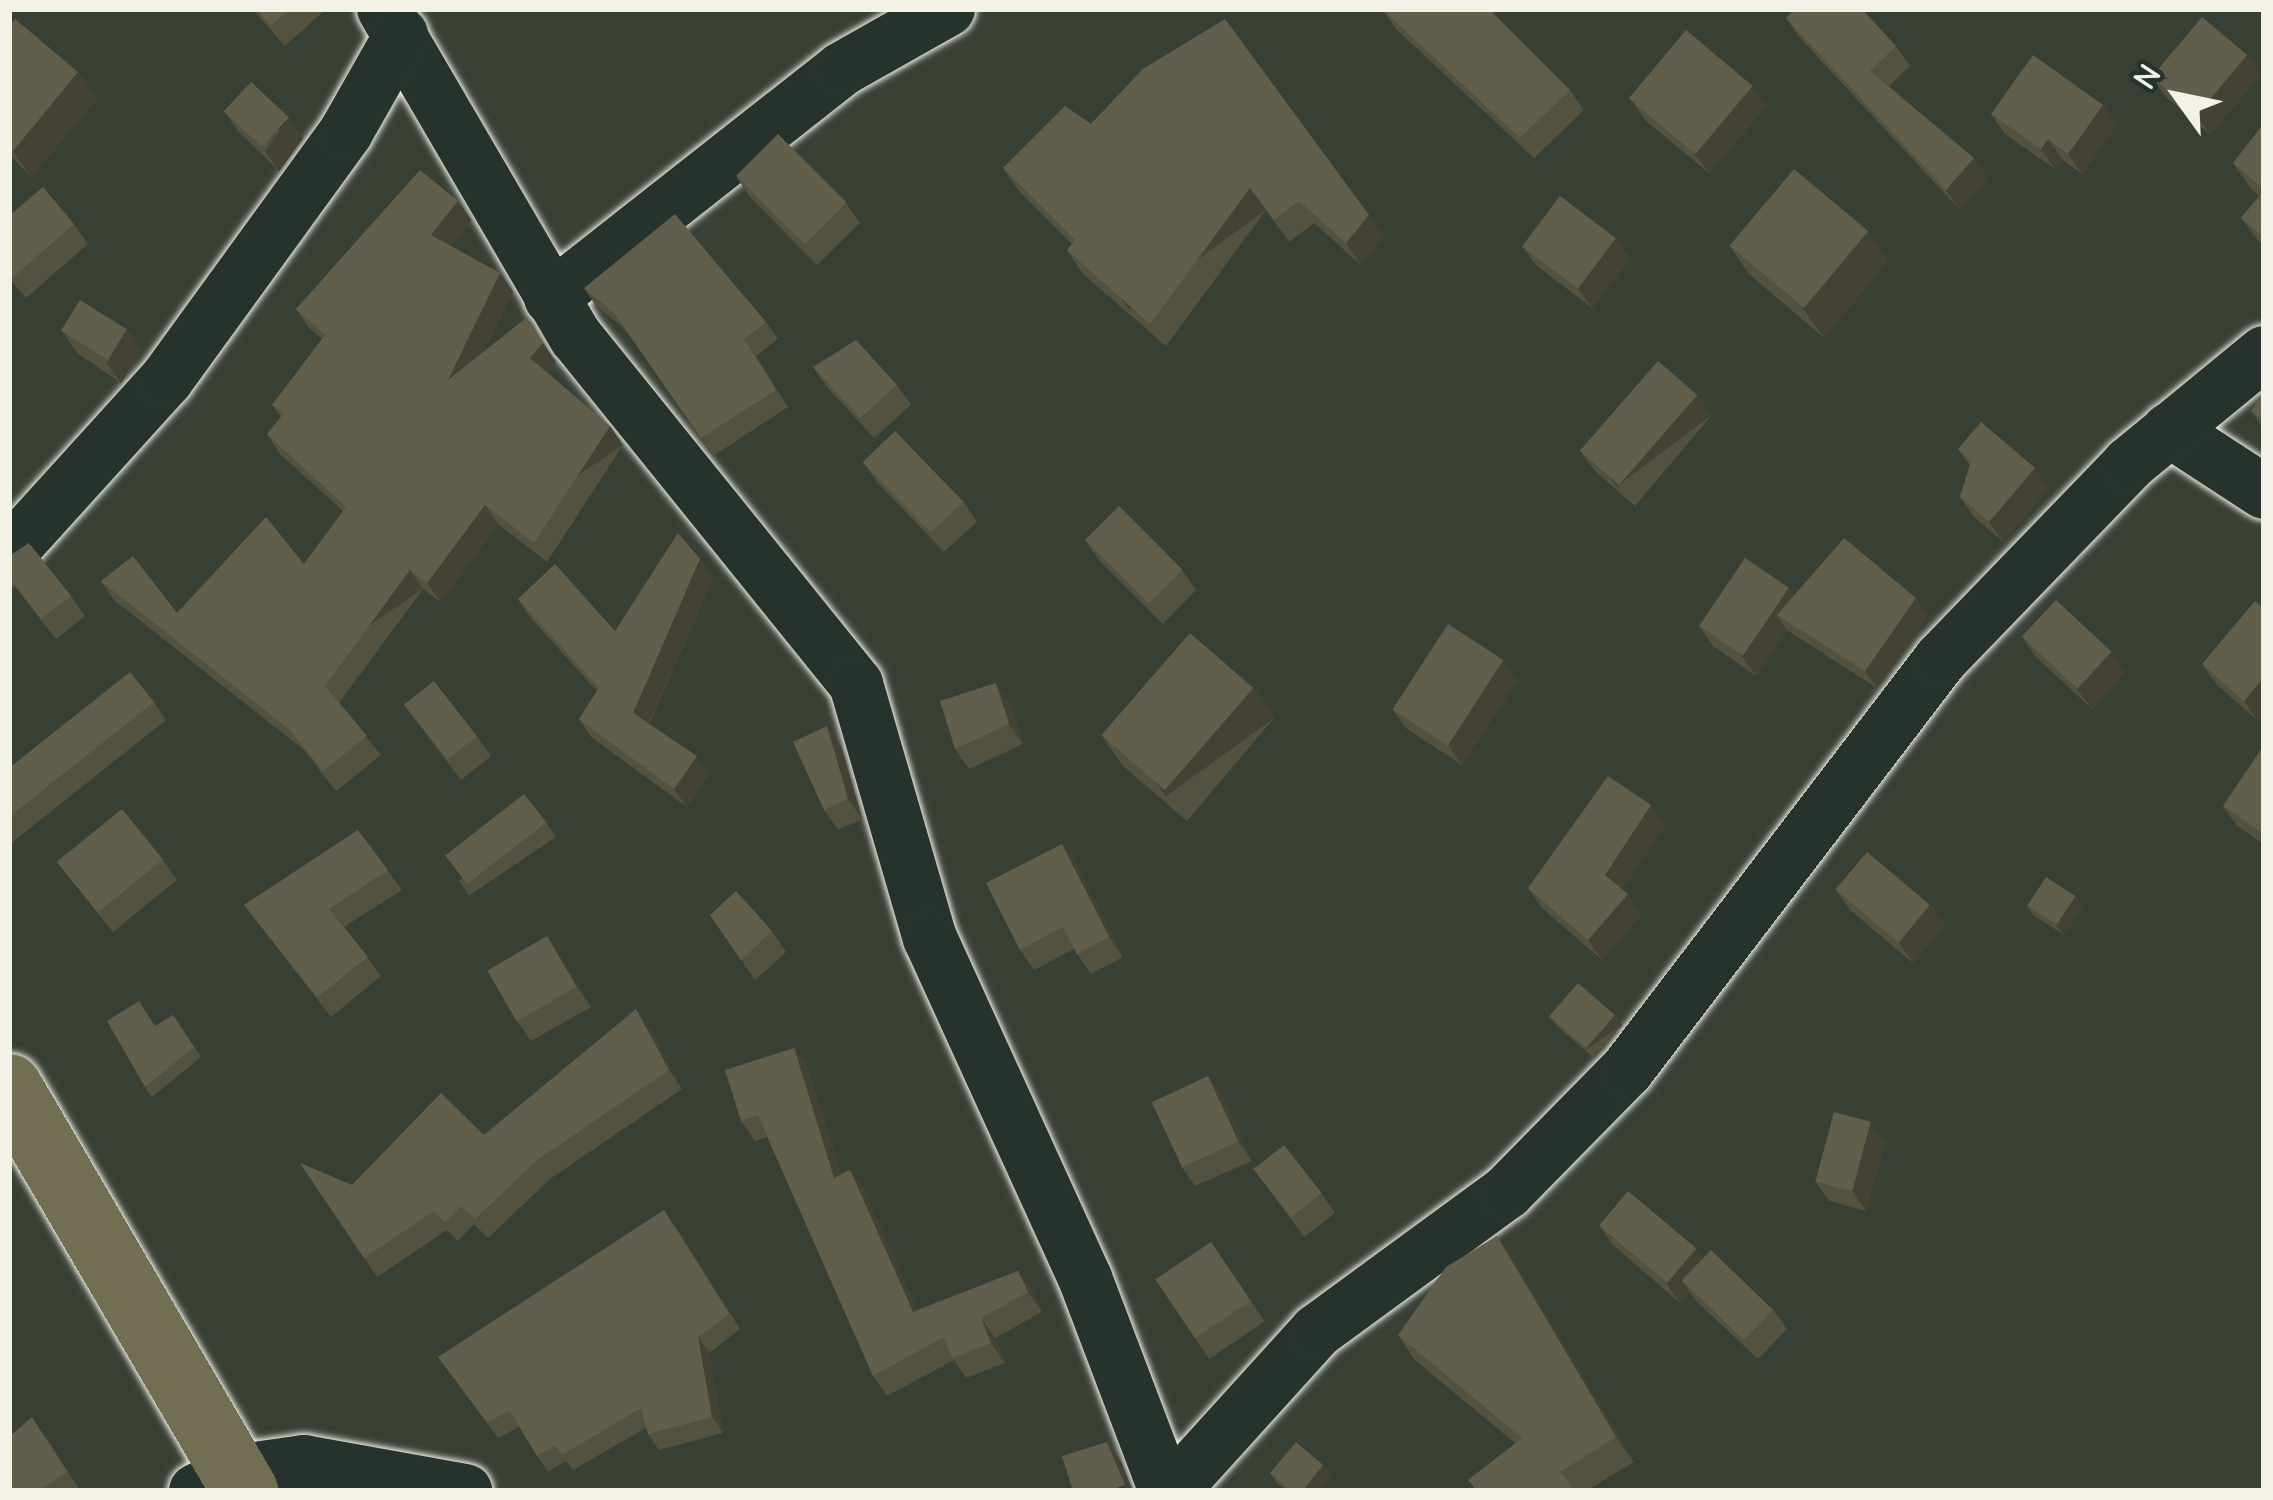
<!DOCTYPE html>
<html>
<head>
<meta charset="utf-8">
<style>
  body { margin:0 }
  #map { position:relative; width:2273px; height:1500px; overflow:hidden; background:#384036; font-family:"Comic Neue",sans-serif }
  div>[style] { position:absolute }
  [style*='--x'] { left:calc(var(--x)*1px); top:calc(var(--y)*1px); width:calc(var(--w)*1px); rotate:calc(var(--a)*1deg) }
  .roads { filter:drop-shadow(0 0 3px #f4f1e8) drop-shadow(0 0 3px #f4f1e8) }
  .minor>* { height:54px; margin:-27px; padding:0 27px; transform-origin:27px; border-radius:27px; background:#26332d }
  .major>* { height:66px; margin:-33px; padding:0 33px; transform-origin:33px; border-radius:33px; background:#726e52 }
  .wall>* { inset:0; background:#535140; transform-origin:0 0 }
  .shaded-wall>* { inset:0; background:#444234; transform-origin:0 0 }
  .building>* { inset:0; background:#615e4b; transform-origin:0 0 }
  span { translate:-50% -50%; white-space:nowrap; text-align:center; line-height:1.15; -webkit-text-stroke:12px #26332d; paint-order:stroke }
  .frame { position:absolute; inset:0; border:12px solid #f4f1e8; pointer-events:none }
  .north { position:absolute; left:2117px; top:36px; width:120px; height:120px; -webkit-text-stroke:9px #26332d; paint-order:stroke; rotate:303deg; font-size:33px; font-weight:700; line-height:48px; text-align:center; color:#f4f1e8 }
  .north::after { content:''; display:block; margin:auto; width:42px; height:54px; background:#f4f1e8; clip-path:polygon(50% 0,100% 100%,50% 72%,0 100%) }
</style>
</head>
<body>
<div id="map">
  <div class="roads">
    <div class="minor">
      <i style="--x:384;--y:9;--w:380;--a:59.7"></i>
      <i style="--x:576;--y:337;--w:446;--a:51.1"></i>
      <i style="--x:856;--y:684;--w:265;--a:73.8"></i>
      <i style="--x:930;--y:938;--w:374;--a:65.5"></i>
      <i style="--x:1085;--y:1278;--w:228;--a:69.2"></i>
      <i style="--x:551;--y:298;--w:370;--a:-38.2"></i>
      <i style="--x:842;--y:69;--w:122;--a:-29.5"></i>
      <i style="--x:2169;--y:430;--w:113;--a:33.1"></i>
      <i style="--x:9;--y:553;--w:234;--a:-47.8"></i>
      <i style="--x:166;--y:380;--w:306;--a:-54"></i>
      <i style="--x:346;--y:132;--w:112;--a:-60.4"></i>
      <i style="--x:196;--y:1491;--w:42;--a:-26.6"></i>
      <i style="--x:234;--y:1472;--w:71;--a:-8.1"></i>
      <i style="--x:304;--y:1462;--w:164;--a:10.2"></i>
      <i style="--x:1172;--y:1491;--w:216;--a:-47.8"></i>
      <i style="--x:1317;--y:1331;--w:235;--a:-36.2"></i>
      <i style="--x:1507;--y:1192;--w:171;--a:-45.5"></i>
      <i style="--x:1627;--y:1070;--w:517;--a:-52.62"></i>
      <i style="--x:1941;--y:659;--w:271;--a:-46"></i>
      <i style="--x:2129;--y:464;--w:175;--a:-39.4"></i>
    </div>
    <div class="major">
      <i style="--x:9;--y:1087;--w:468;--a:59.7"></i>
    </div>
  </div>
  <div class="wall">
    <i style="clip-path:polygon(252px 9px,326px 9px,285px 46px)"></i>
    <i style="clip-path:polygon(1382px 9px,1570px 90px,1584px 110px,1534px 158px,1396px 29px)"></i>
    <i style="clip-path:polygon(1786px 18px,1896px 46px,1910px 66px,1889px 86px,1988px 178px,1960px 210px,1800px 38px)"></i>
    <i style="clip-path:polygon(9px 27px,78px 72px,97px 99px,31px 177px,9px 154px)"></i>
    <i style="clip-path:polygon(2247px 55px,2261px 75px,2210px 134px,2166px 97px,2152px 77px)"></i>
    <i style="clip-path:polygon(1143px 69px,1384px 237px,1361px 265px,1314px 223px,1289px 242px,1266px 210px,1166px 346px,1082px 273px,1067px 250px,1072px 244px,1018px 190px,1003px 168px,1091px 124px)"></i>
    <i style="clip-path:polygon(1752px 86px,1766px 106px,1709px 173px,1646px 121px,1632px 101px)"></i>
    <i style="clip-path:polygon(224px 111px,303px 138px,279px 171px,238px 131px)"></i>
    <i style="clip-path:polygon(1991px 114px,2117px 125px,2082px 174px,2062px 159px,2055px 169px,2005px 134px)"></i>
    <i style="clip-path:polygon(2264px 123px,2264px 248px,2241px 218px,2259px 196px,2251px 189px,2233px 163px)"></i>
    <i style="clip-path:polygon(736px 176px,846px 203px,860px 223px,817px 265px,750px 197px)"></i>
    <i style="clip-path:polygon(9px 216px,74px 224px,88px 244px,26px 298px,9px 278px)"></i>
    <i style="clip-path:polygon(471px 220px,451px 246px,513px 292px,484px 351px,556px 362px,547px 372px,623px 445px,547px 562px,498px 524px,441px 602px,423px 589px,339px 703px,381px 755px,336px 791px,304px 750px,114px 600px,101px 581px,177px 613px,304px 564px,343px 511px,280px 454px,267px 434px,281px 417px,272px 405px,322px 339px,309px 328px,296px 309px)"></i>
    <i style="clip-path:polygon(1729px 245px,1888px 261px,1824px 338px,1749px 274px)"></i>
    <i style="clip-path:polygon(1522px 246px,1630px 258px,1592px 308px,1537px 266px)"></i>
    <i style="clip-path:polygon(584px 288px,766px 322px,778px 339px,756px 356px,788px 407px,713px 456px,626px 330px,596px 306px)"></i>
    <i style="clip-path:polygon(127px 329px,141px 349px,121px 383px,77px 353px,63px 332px)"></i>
    <i style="clip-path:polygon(813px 367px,897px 385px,911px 405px,874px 438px,827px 387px)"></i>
    <i style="clip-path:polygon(2264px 393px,2264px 430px,2251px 411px)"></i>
    <i style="clip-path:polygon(1712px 415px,1635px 506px,1595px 471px,1580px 451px)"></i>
    <i style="clip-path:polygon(1958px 449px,2049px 488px,2003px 542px,1974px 517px,1960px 497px,1970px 466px)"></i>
    <i style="clip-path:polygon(863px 462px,963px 501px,977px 522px,944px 552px,877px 482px)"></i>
    <i style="clip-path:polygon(1085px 540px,1182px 570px,1196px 590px,1163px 624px,1099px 560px)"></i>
    <i style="clip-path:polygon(9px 556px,71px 596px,85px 616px,56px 639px,9px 579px)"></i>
    <i style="clip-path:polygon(713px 578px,649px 724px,709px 774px,687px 807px,591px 737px,579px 719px,597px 691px,530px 617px,518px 599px,615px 631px)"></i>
    <i style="clip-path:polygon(1794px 596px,1928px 615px,1877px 688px,1787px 630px,1756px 676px,1713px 646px,1699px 626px)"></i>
    <i style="clip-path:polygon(2264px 608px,2264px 714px,2258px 721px,2216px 684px,2202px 664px)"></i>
    <i style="clip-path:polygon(2022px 637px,2125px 672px,2092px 709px,2036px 657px)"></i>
    <i style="clip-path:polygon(1517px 680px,1462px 765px,1407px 729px,1392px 709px)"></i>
    <i style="clip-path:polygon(154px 702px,166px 720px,9px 845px,9px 768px)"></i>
    <i style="clip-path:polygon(1010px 703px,1023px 744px,969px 769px,955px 749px)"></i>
    <i style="clip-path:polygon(404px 705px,477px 736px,491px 756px,461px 780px)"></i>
    <i style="clip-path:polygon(1275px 717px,1187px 821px,1123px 766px,1102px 736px)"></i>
    <i style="clip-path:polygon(827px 726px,841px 746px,862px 819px,838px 830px,824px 810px)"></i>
    <i style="clip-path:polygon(2264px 745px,2264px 844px,2237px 826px,2223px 806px)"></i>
    <i style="left:546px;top:822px;width:18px;height:105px;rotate:56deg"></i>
    <i style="clip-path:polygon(1665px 825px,1622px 890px,1642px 914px,1602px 960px,1542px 908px,1528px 888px)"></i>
    <i style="clip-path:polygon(358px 830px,402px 890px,344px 927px,381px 976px,331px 1017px,244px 905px)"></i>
    <i style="clip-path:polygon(163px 860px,177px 880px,113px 932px,57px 862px)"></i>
    <i style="clip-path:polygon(1076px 864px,1123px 957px,1091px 974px,1074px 949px,1034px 970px,1020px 950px)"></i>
    <i style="clip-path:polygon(1836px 890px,1930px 905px,1945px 926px,1913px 963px,1850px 910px)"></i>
    <i style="clip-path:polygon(2075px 896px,2082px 906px,2064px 935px,2033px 915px,2026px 905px)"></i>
    <i style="clip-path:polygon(710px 915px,772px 931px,786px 952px,755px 980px)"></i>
    <i style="clip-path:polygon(547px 936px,591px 1007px,531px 1041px,517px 1021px)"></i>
    <i style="clip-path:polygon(173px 1015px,201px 1057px,152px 1097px,145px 1087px,155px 1026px)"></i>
    <i style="clip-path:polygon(1615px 1015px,1622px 1025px,1594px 1058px,1557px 1026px,1549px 1016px)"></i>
    <i style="clip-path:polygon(649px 1027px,682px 1089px,550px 1179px,488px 1238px,474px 1224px,458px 1241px,447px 1230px,377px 1277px,300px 1163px,352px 1185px,484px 1135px)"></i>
    <i style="clip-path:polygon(794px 1048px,808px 1068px,841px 1174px,850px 1170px,864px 1190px,917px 1310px,1018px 1271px,1032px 1291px,1042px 1312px,995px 1338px,1005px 1363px,966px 1378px,954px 1360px,887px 1396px,873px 1376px,767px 1137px,755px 1141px,741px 1121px)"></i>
    <i style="clip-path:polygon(1208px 1076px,1222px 1096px,1252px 1161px,1195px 1186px,1181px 1166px)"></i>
    <i style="clip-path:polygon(1885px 1142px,1866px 1211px,1829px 1201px,1815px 1181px)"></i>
    <i style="clip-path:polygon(1254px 1169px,1321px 1193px,1335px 1213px,1304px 1237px)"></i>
    <i style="clip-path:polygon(1599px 1225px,1696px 1249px,1702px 1259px,1773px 1309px,1787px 1329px,1758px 1359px,1696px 1301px,1690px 1292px,1680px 1303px,1613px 1245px)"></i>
    <i style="clip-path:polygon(675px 1226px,740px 1329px,709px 1353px,723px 1433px,659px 1450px,648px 1434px,646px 1428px,573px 1470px,566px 1461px,548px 1472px,519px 1427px,498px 1438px,438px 1357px)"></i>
    <i style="left:1211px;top:1242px;width:96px;height:67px;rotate:56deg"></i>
    <i style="clip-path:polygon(1514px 1261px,1634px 1462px,1586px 1491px,1476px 1491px,1515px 1443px,1415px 1360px,1398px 1335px)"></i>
    <i style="clip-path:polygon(46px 1437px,80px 1491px,9px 1491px)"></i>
    <i style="clip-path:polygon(1323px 1465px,1330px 1475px,1317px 1491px,1287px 1491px,1277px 1483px,1270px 1473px)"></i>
  </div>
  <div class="shaded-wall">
    <i style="clip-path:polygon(2247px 55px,2261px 75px,2210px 134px,2196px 114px)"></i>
    <i style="clip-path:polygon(78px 72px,97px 99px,31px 177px,13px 151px)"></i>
    <i style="clip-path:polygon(1752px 86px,1766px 106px,1709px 173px,1694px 153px)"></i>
    <i style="clip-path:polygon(2103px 105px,2117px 125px,2082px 174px,2068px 154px)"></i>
    <i style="clip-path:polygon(289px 118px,303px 138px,279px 171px,265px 151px)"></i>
    <i style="clip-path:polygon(2048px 139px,2062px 159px,2055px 169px,2041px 149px)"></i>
    <i style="clip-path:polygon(1974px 158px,1988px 178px,1960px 210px,1946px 190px)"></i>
    <i style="left:1250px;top:188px;width:27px;height:169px;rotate:54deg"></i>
    <i style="clip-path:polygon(458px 201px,471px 220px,445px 254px,431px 235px)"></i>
    <i style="clip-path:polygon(1369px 215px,1384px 237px,1361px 265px,1346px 243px)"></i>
    <i style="clip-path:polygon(1868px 232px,1888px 261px,1824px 338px,1803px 308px)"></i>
    <i style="clip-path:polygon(1616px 238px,1630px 258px,1592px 308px,1578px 288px)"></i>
    <i style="clip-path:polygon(500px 273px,513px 292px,461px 399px,448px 380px)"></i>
    <i style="clip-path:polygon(526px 318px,556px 362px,544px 377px,530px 358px)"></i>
    <i style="clip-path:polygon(127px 329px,141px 349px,121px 383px,107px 363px)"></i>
    <i style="left:1697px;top:395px;width:25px;height:119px;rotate:53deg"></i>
    <i style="left:610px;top:426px;width:23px;height:140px;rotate:56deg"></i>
    <i style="clip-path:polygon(2035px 468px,2049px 488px,2003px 542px,1989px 522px)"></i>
    <i style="clip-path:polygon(485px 505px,498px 524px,441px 602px,427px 583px)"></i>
    <i style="clip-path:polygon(700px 559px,713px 578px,645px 731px,633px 713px)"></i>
    <i style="left:410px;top:570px;width:23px;height:144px;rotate:56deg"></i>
    <i style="clip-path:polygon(1789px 588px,1803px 608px,1777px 615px,1787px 630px,1756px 676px,1742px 656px)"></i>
    <i style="clip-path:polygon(1916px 598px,1928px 615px,1877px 688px,1865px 671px)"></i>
    <i style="clip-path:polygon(2111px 652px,2125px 672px,2092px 709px,2077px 689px)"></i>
    <i style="clip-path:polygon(1503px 660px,1517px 680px,1462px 765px,1448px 745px)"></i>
    <i style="clip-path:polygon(2264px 677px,2264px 714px,2258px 721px,2244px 701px)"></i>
    <i style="clip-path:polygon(996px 683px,1010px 703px,1023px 744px,1009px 724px)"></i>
    <i style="left:1254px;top:688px;width:36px;height:135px;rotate:54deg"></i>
    <i style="clip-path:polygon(827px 726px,841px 746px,862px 819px,848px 799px)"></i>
    <i style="clip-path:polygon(697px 756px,709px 774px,687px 807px,674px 789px)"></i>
    <i style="clip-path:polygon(1651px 805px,1665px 825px,1619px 895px,1605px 875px)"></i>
    <i style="clip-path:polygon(1062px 844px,1076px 864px,1123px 957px,1109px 937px)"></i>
    <i style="clip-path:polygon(1628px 894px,1642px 914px,1602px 960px,1588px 940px)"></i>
    <i style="clip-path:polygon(2075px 896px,2082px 906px,2064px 935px,2056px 925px)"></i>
    <i style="clip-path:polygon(1930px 905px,1945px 926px,1913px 963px,1899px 943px)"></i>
    <i style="clip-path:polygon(547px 936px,561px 956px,591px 1007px,577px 987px)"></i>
    <i style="clip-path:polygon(636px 1009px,649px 1027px,682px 1089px,669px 1070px)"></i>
    <i style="left:1615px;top:1015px;width:12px;height:43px;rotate:55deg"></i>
    <i style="clip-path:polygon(794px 1048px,808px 1068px,849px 1198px,834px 1178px)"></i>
    <i style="clip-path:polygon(1208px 1076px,1222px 1096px,1252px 1161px,1238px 1141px)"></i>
    <i style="clip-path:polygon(1871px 1122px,1885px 1142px,1866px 1211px,1852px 1191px)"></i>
    <i style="clip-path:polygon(850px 1170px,864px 1190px,927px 1332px,913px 1312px)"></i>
    <i style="clip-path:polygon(1497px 1236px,1514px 1261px,1634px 1462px,1616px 1437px)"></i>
    <i style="clip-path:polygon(1696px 1249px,1710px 1269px,1682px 1281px,1690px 1292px,1680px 1303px,1666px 1283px)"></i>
    <i style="clip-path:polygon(1018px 1271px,1032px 1291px,1042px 1312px,1028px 1292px)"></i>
    <i style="clip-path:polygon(981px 1318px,995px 1338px,1005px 1363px,991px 1343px)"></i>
    <i style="clip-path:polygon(698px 1337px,709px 1353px,723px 1433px,712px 1417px)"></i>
    <i style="clip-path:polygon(1107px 1442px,1121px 1462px,1133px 1491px,1129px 1491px,1125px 1485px)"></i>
    <i style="clip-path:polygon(1323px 1465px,1330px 1475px,1317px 1491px,1302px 1491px)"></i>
  </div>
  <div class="building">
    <i style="clip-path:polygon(256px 9px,290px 9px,271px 26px)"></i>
    <i style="clip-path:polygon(1382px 9px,1489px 9px,1570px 90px,1520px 138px)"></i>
    <i style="clip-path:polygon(1795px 9px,1862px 9px,1896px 46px,1870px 71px,1974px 158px,1946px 190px,1786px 18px)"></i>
    <i style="left:2202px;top:17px;width:59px;height:78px;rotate:40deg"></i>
    <i style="clip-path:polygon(15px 19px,78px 72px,13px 151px,9px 147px,9px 27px)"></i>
    <i style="clip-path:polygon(1225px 19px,1369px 215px,1346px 243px,1299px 201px,1274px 220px,1250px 188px,1150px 324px,1067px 250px,1075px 240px,1003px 168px,1065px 106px,1091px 124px,1143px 69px)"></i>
    <i style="left:1686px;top:30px;width:87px;height:89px;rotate:40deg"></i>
    <i style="clip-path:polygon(2033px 55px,2103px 105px,2068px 154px,2048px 139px,2041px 149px,1991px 114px)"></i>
    <i style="left:251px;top:82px;width:52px;height:40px;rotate:43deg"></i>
    <i style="clip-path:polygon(2264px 123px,2264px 189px,2233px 163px)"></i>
    <i style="left:778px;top:134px;width:97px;height:59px;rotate:45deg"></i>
    <i style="left:1794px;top:169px;width:97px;height:100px;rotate:40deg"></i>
    <i style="clip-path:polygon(420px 170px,458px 201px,431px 235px,500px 273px,448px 380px,526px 318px,543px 343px,530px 358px,610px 426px,534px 543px,485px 505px,427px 583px,410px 570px,325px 686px,367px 736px,323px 771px,290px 730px,101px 581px,133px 556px,177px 613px,266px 517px,304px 564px,346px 507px,267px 434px,284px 413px,272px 405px,325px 335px,296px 309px)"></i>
    <i style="clip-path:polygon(43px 187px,74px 224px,12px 278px,9px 274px,9px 216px)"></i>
    <i style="clip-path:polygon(2264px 191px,2264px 238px,2241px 218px)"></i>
    <i style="left:1560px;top:196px;width:70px;height:63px;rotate:37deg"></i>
    <i style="clip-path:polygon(675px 214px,766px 322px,744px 339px,776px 390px,701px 438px,614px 313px,584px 288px)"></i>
    <i style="left:80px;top:300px;width:55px;height:36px;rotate:32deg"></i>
    <i style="clip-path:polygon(856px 340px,897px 385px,860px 418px,813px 367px)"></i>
    <i style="left:1658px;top:361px;width:52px;height:119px;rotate:41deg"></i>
    <i style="clip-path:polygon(2264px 393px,2264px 421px,2251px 411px)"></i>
    <i style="clip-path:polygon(1981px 422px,2035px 468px,1989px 522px,1960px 497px,1971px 461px,1958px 449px)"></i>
    <i style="left:895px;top:431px;width:98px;height:45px;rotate:46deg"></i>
    <i style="left:1119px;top:506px;width:90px;height:48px;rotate:45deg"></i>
    <i style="clip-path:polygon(678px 533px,700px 559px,633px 713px,697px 756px,674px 789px,579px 719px,599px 688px,518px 599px,555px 564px,615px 631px)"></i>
    <i style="clip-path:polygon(1844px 538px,1916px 598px,1865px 671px,1777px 615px)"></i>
    <i style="clip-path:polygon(29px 543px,71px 596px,41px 619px,9px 577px,9px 556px)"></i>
    <i style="left:1745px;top:558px;width:53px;height:82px;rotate:34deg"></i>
    <i style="left:2056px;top:600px;width:76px;height:50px;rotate:43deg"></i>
    <i style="clip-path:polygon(2255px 601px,2264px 608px,2264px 677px,2244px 701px,2202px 664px)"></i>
    <i style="left:1448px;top:624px;width:66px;height:102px;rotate:33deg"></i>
    <i style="left:1190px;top:633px;width:84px;height:135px;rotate:41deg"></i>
    <i style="clip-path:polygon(130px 672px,154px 702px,9px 817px,9px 768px)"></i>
    <i style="left:434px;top:681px;width:70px;height:38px;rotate:52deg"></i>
    <i style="clip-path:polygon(996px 683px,1009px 724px,955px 749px,940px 701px)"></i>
    <i style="clip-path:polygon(827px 726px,848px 799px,824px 810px,793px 742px)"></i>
    <i style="clip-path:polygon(2264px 745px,2264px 834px,2223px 806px)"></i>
    <i style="clip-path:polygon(1608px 776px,1651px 805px,1605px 875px,1628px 894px,1588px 940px,1528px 888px)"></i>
    <i style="left:524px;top:794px;width:36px;height:100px;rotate:52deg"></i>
    <i style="left:122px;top:809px;width:65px;height:84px;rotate:51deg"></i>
    <i style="clip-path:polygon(358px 830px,388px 870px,329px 909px,368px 957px,317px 997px,244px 905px)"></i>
    <i style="clip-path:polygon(1062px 844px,1109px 937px,1077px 954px,1063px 927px,1020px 950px,986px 883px)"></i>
    <i style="left:1867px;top:852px;width:82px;height:49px;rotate:40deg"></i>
    <i style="left:2046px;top:877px;width:35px;height:34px;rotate:33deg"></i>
    <i style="clip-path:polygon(736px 891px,772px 931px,741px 960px,710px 915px)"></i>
    <i style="left:547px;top:936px;width:59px;height:69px;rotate:60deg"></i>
    <i style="left:1578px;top:983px;width:49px;height:44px;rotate:41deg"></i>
    <i style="clip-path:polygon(139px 1001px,155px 1026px,173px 1015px,194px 1047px,145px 1087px,107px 1021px)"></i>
    <i style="clip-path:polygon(636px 1009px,669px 1070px,537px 1160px,475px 1219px,461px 1206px,445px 1222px,434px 1211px,364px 1258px,300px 1163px,352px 1185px,441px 1093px,484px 1135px)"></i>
    <i style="clip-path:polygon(794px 1048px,834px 1178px,850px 1170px,913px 1312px,1018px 1271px,1028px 1292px,981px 1318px,991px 1343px,952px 1358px,944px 1337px,873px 1376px,758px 1115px,741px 1121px,725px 1070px)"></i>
    <i style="left:1208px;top:1076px;width:72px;height:62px;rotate:65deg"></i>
    <i style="left:1834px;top:1112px;width:38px;height:72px;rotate:15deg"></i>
    <i style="left:1284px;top:1145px;width:61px;height:39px;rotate:52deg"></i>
    <i style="left:1628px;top:1191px;width:89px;height:45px;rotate:40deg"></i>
    <i style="clip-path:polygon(664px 1210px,729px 1314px,698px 1337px,712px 1417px,648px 1434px,641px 1408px,562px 1455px,555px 1445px,537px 1456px,510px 1411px,487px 1422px,438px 1357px)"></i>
    <i style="clip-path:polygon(1497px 1236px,1616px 1437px,1560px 1472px,1575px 1491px,1477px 1491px,1468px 1480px,1522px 1438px,1398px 1335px,1446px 1267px)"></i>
    <i style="left:1211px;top:1242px;width:71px;height:67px;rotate:56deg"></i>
    <i style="left:1711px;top:1250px;width:86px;height:42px;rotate:44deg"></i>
    <i style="clip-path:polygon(32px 1417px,67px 1472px,38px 1491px,9px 1491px,9px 1437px)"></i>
    <i style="clip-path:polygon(1107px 1442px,1125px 1485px,1107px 1491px,1073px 1491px,1062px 1456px)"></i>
    <i style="clip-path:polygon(1296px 1442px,1323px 1465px,1302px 1491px,1292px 1491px,1270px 1473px)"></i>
  </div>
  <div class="frame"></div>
  <div class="north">N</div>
</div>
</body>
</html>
